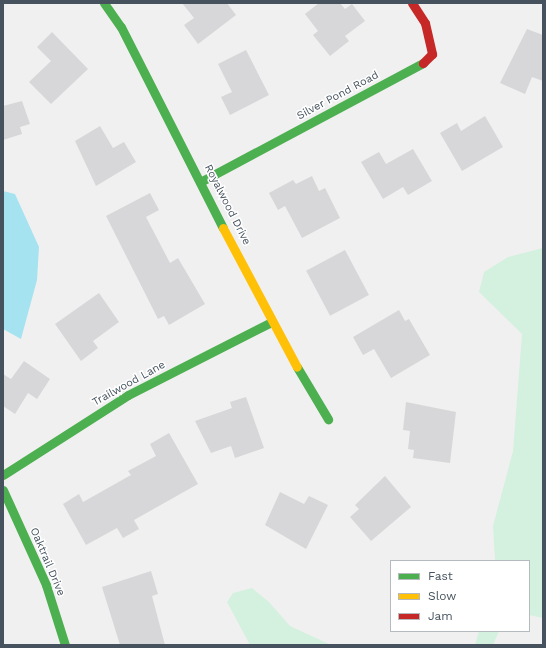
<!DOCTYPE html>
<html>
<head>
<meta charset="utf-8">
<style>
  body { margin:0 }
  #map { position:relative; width:546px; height:648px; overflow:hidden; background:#f1f0f0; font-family:"Work Sans",sans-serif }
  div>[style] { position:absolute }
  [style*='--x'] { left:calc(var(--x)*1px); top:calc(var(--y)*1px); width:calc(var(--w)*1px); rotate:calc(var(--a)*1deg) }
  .green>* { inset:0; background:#d3f1de }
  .water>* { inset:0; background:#a5e3f1 }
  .building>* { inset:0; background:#d7d7d9; transform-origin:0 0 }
  .fast>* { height:9px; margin:-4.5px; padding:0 4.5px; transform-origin:4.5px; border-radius:4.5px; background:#4caf50 }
  .slow>* { height:9px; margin:-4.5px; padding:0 4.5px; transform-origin:4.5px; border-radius:4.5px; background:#ffc107 }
  .jam>* { height:9px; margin:-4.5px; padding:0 4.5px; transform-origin:4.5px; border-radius:4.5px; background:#c62828 }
  span { translate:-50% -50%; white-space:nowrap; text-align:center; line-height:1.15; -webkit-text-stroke:3px #fff; paint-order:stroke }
  .street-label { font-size:11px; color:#46535e }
  .frame { position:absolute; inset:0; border:4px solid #46535e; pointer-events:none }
  .legend { position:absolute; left:390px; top:560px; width:140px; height:72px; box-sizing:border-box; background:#fff; border:1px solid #b5babf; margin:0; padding:5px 7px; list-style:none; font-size:12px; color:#46535e }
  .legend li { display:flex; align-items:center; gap:8px; height:20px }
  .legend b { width:20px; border:1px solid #b5babf }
</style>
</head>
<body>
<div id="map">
  <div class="green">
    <i style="clip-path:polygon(543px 248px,543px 618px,529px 615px,529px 561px,495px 561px,493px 526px,513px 451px,522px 334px,479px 292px,484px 272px,508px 257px)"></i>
    <i style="clip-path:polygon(252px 588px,269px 602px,290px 626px,331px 645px,250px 645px,227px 602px,233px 593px)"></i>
    <i style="clip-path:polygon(479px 631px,499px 631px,493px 645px,475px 645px)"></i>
  </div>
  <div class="water">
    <i style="clip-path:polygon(3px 191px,15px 194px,39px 247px,37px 280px,21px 339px,3px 329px)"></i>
  </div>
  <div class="building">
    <i style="clip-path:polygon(182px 3px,227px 3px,236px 15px,198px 44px,184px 25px,194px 18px)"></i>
    <i style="clip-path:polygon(319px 3px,340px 3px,345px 9px,352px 4px,365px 21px,345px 36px,349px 41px,330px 56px,313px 35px,318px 31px,305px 14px)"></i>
    <i style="clip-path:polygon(527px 29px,543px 35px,543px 81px,532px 77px,525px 94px,500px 83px)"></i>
    <i style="clip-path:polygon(52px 32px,88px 69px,51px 104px,29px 82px,51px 61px,37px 47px)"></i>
    <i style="clip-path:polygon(246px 50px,269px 95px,230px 115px,221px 97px,232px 92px,218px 64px)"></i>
    <i style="clip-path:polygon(22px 101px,30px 124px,20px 127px,22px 134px,3px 140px,3px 106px)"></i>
    <i style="clip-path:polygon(485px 116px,503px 147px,462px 171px,440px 133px,457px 123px,461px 131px)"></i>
    <i style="clip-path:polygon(100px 126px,113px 148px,124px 142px,136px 162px,96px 186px,75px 141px)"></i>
    <i style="clip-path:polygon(413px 149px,432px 181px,408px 195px,403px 187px,383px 199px,361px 162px,379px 152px,386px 164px)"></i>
    <i style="clip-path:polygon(312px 176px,319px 191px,325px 188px,340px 218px,302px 238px,285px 206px,278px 210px,269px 193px,293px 180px,296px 184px)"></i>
    <i style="clip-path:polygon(150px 193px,159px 210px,146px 217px,170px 263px,178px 258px,205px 304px,169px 325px,164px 316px,158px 319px,106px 216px)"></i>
    <i style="left:345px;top:250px;width:51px;height:44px;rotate:62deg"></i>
    <i style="clip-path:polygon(99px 293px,119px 322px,93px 341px,98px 348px,81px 361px,55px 324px)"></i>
    <i style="clip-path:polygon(399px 310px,405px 321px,409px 319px,430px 355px,391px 378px,374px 349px,363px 355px,353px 337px)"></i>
    <i style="clip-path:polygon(24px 361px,50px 379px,37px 399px,28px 393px,15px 414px,3px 406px,3px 374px,11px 379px)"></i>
    <i style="clip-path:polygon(246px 397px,264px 448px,235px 458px,231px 446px,211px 453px,195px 421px,232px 408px,230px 402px)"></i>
    <i style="clip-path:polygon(406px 402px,456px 412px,450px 463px,413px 458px,414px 450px,408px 449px,410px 431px,403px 430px)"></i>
    <i style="clip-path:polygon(169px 433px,198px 484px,134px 520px,139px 529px,123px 538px,117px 528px,86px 545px,63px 504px,79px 494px,83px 502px,131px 475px,128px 471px,156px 456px,150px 444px)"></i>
    <i style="clip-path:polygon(385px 476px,411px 507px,371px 541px,350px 517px,359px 509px,355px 505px)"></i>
    <i style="clip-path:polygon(280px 492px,304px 504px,309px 496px,328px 505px,306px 549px,265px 525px)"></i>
    <i style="clip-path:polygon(151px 571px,158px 594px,152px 596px,165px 645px,120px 645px,102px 587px)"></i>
  </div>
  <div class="fast">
    <i style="--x:104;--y:3;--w:29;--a:55"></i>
    <i style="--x:121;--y:27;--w:225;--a:63.1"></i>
    <i style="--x:202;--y:181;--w:251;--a:-28.1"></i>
    <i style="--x:297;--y:367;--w:61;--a:59.2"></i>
    <i style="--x:3;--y:475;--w:148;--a:-32.6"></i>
    <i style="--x:128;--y:395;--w:161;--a:-27"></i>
    <i style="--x:3;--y:490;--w:104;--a:65.6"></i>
    <i style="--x:46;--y:585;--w:63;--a:72.4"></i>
  </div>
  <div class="slow">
    <i style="--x:223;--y:228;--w:157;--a:62"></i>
  </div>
  <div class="jam">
    <i style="--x:412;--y:3;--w:24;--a:57"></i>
    <i style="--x:425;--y:23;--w:32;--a:77"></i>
    <i style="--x:432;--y:54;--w:13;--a:135"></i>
  </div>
  <div class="street-label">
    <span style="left:338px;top:96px;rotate:-28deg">Silver Pond Road</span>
    <span style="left:227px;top:205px;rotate:63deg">Royalwood Drive</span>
    <span style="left:129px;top:384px;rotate:-29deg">Trailwood Lane</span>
    <span style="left:47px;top:562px;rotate:67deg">Oaktrail Drive</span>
  </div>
  <div class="frame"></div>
  <ul class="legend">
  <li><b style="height:5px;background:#4caf50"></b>Fast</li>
  <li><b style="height:5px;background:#ffc107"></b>Slow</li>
  <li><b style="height:5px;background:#c62828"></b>Jam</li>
  </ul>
</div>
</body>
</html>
